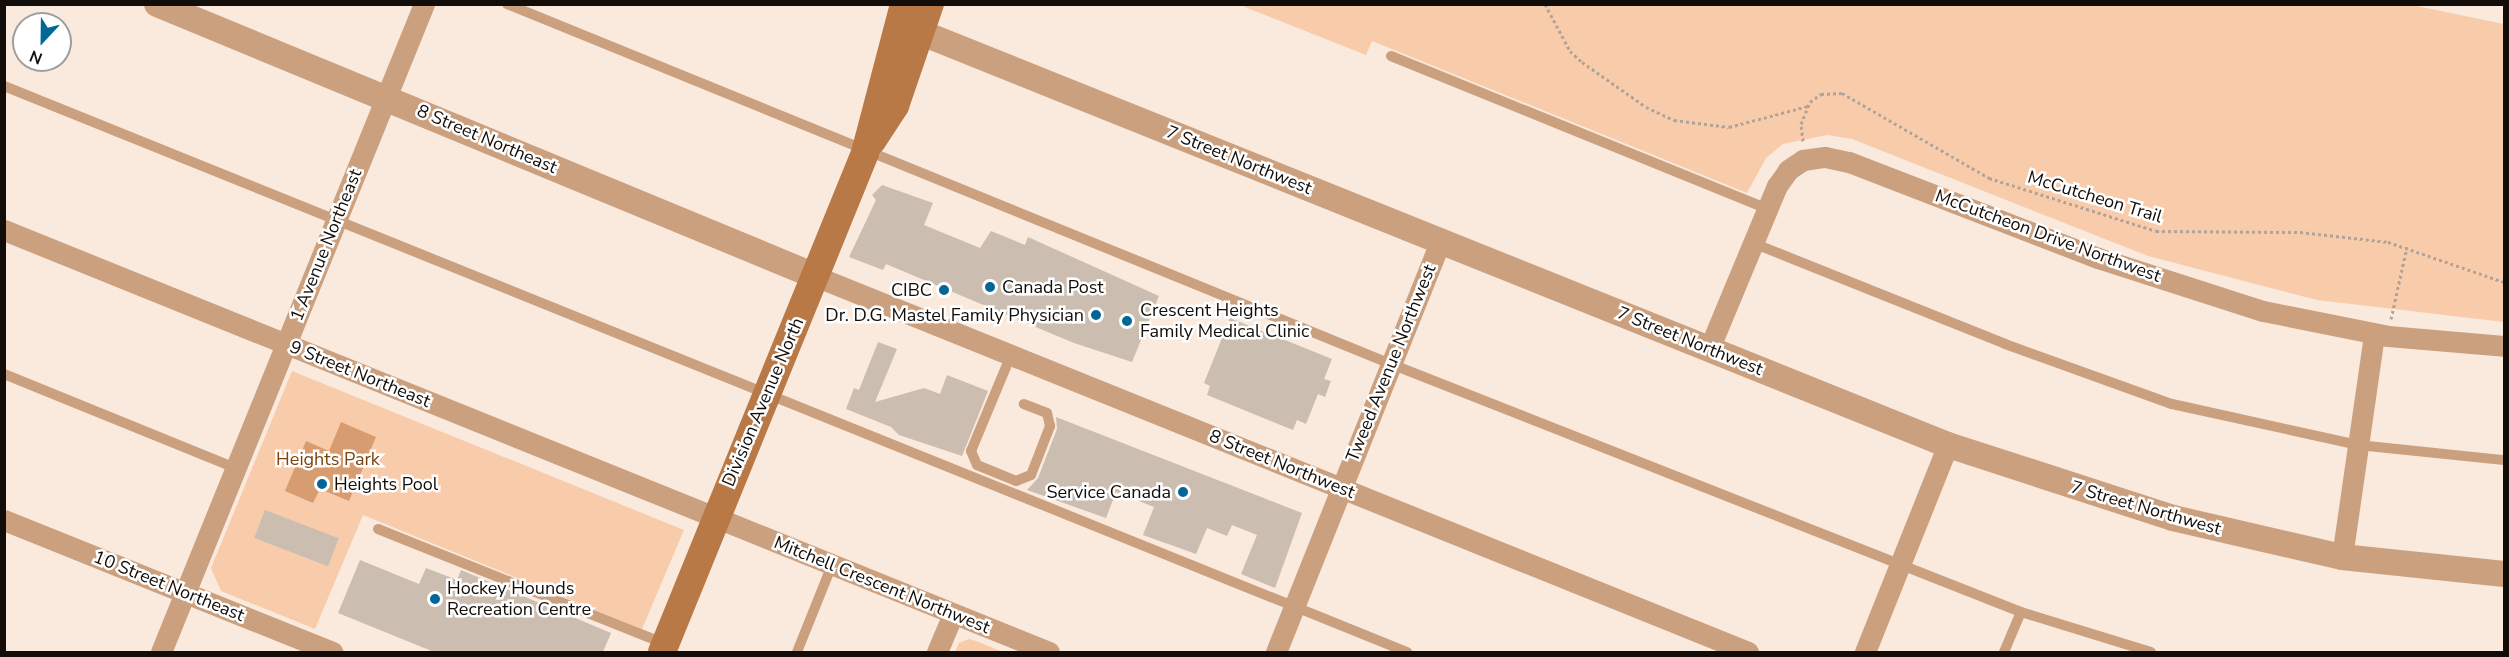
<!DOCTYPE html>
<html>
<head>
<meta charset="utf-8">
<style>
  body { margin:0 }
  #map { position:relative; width:2509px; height:657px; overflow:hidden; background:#fae9dd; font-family:"Nunito Sans",sans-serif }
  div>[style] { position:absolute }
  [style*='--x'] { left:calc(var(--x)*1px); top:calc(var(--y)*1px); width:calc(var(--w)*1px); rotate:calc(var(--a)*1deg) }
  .green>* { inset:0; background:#f8ccab }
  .water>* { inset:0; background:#d79c6f }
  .building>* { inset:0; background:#ccbdb1; transform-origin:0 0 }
  .path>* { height:3px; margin-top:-1.5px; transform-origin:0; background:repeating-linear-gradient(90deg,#b0a399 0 3px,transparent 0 6px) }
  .service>* { height:10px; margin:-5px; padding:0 5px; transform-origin:5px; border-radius:5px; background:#cba07f }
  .minor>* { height:21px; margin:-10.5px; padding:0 10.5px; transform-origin:10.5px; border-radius:10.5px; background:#cba07f }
  .tertiary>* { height:26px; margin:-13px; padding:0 13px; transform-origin:13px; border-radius:13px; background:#cba07f }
  .secondary>* { height:28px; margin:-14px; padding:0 14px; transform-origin:14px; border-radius:14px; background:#b87946 }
  .dots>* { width:16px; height:16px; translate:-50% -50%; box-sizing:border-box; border:3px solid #fff; border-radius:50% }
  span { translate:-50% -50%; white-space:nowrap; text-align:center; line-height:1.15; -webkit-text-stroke:5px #fff; paint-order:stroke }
  .street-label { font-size:18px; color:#120d09 }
  .poi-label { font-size:18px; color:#120d09 }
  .left { translate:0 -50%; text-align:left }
  .right { translate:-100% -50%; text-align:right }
  .park-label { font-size:18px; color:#7a430e }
  .frame { position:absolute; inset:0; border:6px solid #120d09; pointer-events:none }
  .north { position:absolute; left:12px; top:12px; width:60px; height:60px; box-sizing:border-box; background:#fff; border:2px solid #a09e9d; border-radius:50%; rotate:202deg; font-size:16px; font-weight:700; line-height:24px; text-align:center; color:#120d09 }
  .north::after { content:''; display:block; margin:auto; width:21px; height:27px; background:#026796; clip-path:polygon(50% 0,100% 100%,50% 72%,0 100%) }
</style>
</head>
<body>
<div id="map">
  <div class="green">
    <i style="clip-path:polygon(2407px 4px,2504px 24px,2504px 322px,2317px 300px,2148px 256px,1852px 139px,1827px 135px,1783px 144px,1766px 158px,1747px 193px,1372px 41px,1366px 55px,1240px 5px)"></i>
    <i style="clip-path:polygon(292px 371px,684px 530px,642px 629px,363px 515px,315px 629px,221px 591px,211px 568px)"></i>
    <i style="clip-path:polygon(969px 639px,976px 641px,1003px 652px,955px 652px,959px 643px)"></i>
  </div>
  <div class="water">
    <i style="clip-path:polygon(341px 422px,376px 437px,349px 501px,320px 489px,313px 503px,285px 491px,306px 441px,329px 451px)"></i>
  </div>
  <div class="building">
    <i style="clip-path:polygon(882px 185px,933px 203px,924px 225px,980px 248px,991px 231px,1025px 245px,1028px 237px,1159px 296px,1132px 362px,1074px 343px,886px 264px,883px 270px,849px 257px,876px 200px,872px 195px)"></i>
    <i style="clip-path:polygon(1230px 318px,1332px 359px,1324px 379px,1331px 381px,1325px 397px,1318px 394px,1306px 424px,1297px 420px,1293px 430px,1207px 395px,1210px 386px,1204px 383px)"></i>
    <i style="clip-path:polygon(878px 342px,897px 349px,875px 402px,924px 388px,940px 394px,947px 375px,988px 391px,962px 456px,899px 435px,891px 427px,846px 409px,854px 388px,859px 390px)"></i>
    <i style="clip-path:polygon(1056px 417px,1302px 513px,1275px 588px,1241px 574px,1257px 535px,1232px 525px,1227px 536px,1207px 528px,1196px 554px,1143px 535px,1154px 507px,1116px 492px,1106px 518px,1027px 490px,1038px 478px,1057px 429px)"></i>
    <i style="left:265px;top:510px;width:79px;height:30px;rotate:21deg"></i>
    <i style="clip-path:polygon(360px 560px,419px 584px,426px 568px,457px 580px,461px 570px,611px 633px,603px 652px,434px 652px,338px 613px)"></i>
  </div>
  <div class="path">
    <i style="--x:1545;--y:4;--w:53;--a:62"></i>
    <i style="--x:1570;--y:51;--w:16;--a:43"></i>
    <i style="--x:1582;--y:62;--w:78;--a:35.1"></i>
    <i style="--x:1646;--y:107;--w:31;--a:25"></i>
    <i style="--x:1674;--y:120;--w:55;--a:7.3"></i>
    <i style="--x:1729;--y:127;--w:82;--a:-14.9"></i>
    <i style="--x:1803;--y:141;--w:17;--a:-97"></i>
    <i style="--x:1801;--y:124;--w:24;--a:-68"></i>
    <i style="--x:1810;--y:102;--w:14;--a:-36"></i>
    <i style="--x:1821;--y:94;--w:21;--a:-3"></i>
    <i style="--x:1842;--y:93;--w:170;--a:30"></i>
    <i style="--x:1989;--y:178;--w:175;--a:17.6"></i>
    <i style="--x:2156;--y:231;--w:144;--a:0.4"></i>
    <i style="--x:2300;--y:232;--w:89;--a:6.5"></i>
    <i style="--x:2388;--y:242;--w:123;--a:19"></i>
    <i style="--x:2391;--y:319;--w:74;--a:-77.5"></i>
  </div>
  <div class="service">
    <i style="--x:507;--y:4;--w:954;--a:22.16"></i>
    <i style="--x:1391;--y:364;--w:677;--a:21.49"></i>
    <i style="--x:2021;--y:612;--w:136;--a:17.1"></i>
    <i style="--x:1391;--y:56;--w:406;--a:22.1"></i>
    <i style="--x:4;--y:86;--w:1513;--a:21.97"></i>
    <i style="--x:1753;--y:243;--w:271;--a:21.8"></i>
    <i style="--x:2005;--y:344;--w:177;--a:19.8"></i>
    <i style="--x:2172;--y:404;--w:190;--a:12.4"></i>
    <i style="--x:2358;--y:445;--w:147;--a:5.9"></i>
    <i style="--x:1011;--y:355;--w:104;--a:112.6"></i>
    <i style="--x:971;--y:451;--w:15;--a:67"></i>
    <i style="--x:977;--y:465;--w:42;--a:22.3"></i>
    <i style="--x:1016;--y:481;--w:16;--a:-22"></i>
    <i style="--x:1031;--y:475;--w:53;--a:-68.8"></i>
    <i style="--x:1050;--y:426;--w:13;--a:-103"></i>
    <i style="--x:1047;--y:413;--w:25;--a:-159"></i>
    <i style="--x:4;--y:374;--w:250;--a:22.1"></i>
    <i style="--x:378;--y:529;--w:309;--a:21.8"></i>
    <i style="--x:797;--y:652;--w:94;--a:-68.1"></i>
    <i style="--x:2004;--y:652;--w:43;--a:-67"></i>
  </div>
  <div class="minor">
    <i style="--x:4;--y:230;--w:1127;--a:21.99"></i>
    <i style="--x:815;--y:276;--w:1006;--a:21.95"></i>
    <i style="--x:1709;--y:349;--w:177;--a:-67.4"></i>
    <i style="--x:1777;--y:186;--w:19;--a:-55"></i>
    <i style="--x:1788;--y:170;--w:18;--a:-34"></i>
    <i style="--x:1803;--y:160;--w:22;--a:-8"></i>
    <i style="--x:1825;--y:157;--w:25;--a:12"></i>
    <i style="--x:1849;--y:162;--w:267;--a:21.1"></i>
    <i style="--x:2098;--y:258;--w:173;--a:17.8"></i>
    <i style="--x:2263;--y:311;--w:127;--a:11.3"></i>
    <i style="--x:2388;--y:336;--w:116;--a:4.9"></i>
    <i style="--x:4;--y:520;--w:354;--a:21.9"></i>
    <i style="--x:2342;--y:557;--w:225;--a:-81.8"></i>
    <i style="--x:161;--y:652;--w:699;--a:-67.91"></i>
    <i style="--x:937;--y:652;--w:41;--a:-67.2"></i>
    <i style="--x:1276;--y:652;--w:443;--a:-68.2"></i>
    <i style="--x:1865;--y:652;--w:223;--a:-68.2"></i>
  </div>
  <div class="tertiary">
    <i style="--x:157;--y:4;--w:712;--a:22.46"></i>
    <i style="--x:902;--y:25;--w:1127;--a:21.88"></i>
    <i style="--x:1948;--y:445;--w:237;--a:18"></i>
    <i style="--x:2173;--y:518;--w:173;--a:13"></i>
    <i style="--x:2342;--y:557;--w:163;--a:6"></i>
  </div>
  <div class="secondary">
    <i style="--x:872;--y:141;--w:42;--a:-56.7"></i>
    <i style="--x:895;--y:106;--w:108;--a:-71.1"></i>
    <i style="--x:662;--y:652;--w:539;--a:-67.86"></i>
    <i style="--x:865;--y:153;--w:154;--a:-75.3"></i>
  </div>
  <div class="dots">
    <i style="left:990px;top:287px;background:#026796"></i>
    <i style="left:944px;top:290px;background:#026796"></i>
    <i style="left:1096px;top:315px;background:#026796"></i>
    <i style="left:1127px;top:321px;background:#026796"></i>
    <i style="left:322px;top:484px;background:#026796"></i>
    <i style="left:1183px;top:492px;background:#026796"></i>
    <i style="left:435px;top:599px;background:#026796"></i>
  </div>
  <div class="street-label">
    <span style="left:487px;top:139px;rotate:23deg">8 Street Northeast</span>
    <span style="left:1239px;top:160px;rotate:22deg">7 Street Northwest</span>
    <span style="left:2095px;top:197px;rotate:17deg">McCutcheon Trail</span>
    <span style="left:2048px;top:236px;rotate:20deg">McCutcheon Drive Northwest</span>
    <span style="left:326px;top:245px;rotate:-68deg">1 Avenue Northeast</span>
    <span style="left:1690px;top:341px;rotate:22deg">7 Street Northwest</span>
    <span style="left:1391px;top:363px;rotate:-68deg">Tweed Avenue Northwest</span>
    <span style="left:360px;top:374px;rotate:22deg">9 Street Northeast</span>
    <span style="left:763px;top:402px;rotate:-67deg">Division Avenue North</span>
    <span style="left:1282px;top:464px;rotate:22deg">8 Street Northwest</span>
    <span style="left:2146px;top:508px;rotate:16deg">7 Street Northwest</span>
    <span style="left:882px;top:585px;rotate:22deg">Mitchell Crescent Northwest</span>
    <span style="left:169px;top:586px;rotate:22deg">10 Street Northeast</span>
  </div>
  <div class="poi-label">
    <span class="left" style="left:1002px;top:287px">Canada Post</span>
    <span class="right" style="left:932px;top:290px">CIBC</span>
    <span class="left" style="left:1140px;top:321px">Crescent Heights<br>Family Medical Clinic</span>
    <span class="right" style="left:1084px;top:315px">Dr. D.G. Mastel Family Physician</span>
    <span class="left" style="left:334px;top:484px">Heights Pool</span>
    <span class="right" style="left:1171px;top:492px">Service Canada</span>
    <span class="left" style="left:447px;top:599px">Hockey Hounds<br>Recreation Centre</span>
  </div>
  <div class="park-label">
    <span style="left:328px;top:459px">Heights Park</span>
  </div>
  <div class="frame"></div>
  <div class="north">N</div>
</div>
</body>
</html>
